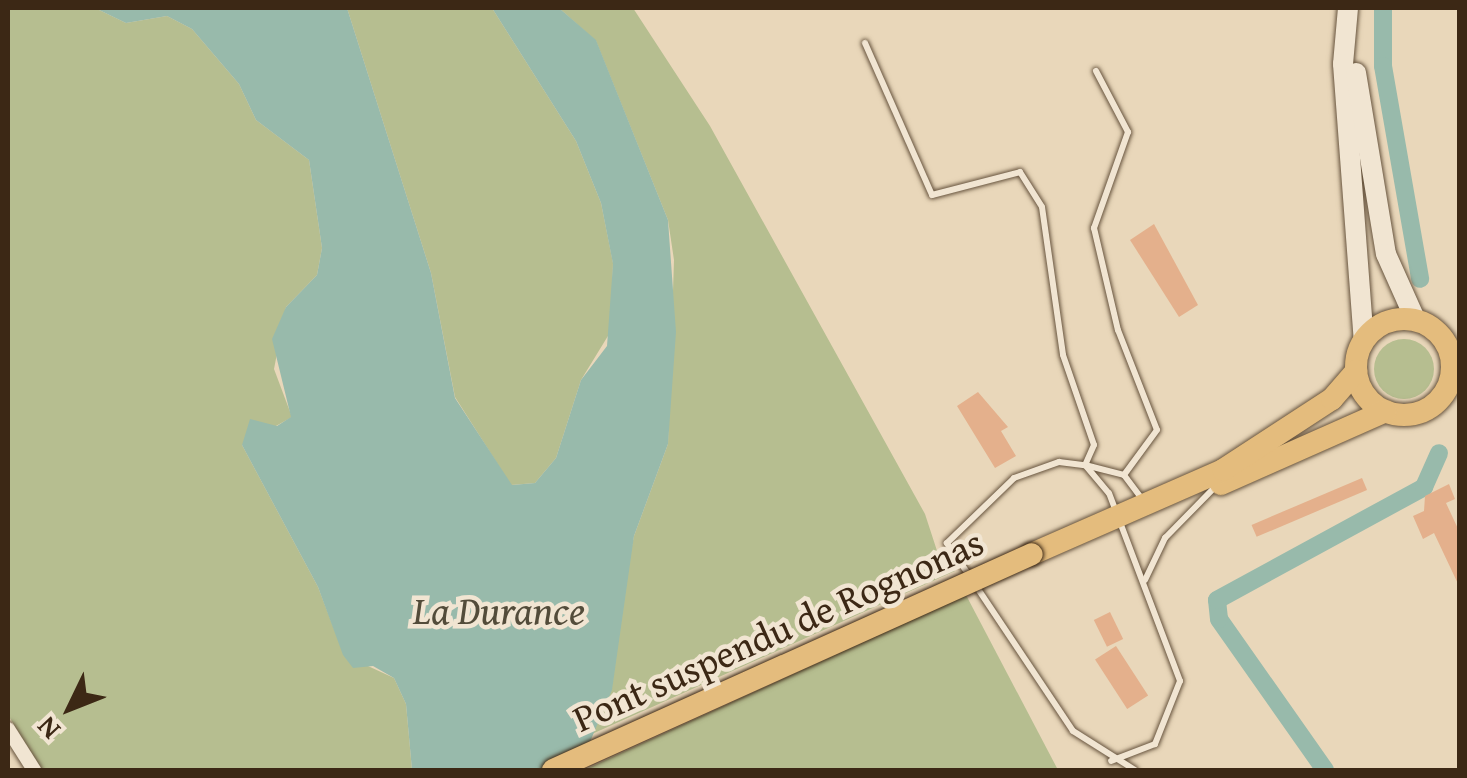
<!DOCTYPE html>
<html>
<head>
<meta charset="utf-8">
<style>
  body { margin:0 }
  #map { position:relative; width:1467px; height:778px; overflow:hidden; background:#e9d7ba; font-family:"Gentium Book Plus",serif }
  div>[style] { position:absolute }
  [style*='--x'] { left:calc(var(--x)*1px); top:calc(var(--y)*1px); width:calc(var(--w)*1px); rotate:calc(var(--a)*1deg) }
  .green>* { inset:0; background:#b6be90 }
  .round { border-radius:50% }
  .water>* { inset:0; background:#98baab }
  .canal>* { height:18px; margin:-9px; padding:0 9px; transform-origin:9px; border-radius:9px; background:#98baab }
  .building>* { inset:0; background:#e4b08c; transform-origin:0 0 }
  .roads { filter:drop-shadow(0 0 2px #67543e) drop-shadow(0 0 2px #67543e) }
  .service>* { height:6px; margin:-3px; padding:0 3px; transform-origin:3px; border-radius:3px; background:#f1e5d2 }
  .minor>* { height:14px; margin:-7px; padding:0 7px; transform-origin:7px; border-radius:7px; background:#f1e5d2 }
  .secondary>* { height:20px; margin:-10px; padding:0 10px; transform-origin:10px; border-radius:10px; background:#f1e5d2 }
  .primary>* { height:22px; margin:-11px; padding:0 11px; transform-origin:11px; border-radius:11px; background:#e4bc7d }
  .primary>.ring { margin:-11px; padding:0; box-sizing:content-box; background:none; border:22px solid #e4bc7d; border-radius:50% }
  .bridges { filter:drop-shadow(0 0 2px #3c2815) drop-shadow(0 0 2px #3c2815) }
  .primary-bridge>* { height:22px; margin:-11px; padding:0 11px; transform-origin:11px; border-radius:11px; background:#e4bc7d }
  span { translate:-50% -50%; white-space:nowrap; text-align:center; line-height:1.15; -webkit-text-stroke:9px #f1e5d2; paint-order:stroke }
  .street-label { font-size:38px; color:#3c2815 }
  .water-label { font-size:40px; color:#534c3a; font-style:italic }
  .frame { position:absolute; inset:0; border:10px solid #3c2815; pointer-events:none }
  .north { position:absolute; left:20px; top:658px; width:100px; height:100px; -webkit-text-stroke:8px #f1e5d2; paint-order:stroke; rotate:227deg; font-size:28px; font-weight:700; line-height:40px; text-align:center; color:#3c2815 }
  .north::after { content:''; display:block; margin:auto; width:35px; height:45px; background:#3c2815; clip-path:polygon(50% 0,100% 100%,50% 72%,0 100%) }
</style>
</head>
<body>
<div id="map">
  <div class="green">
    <i style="clip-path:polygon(8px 8px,95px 8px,126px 23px,167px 16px,192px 29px,239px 84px,256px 120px,309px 160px,322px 248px,317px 275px,286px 307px,274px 369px,292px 417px,242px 445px,318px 587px,344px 655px,394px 678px,406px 704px,412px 770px,42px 770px,8px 715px)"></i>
    <i style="clip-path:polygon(347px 8px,492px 8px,576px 141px,601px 203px,613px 263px,611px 331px,581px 380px,556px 458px,535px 483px,511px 485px,455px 397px,431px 273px)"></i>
    <i style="clip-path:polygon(559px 8px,633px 8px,710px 126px,925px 514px,940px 560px,955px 571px,592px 734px,634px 536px,668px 444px,674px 260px,668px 220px,596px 41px)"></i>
    <i class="round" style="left:1374px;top:339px;width:60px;height:60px"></i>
    <i style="clip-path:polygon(966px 595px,1058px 770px,584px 770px)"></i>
  </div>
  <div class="water">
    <i style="clip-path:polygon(95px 8px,347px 8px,431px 273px,455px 398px,512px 485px,535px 483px,556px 458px,581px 380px,607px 346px,613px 264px,601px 203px,576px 141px,492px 8px,559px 8px,596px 40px,668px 220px,676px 332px,668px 444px,634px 536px,612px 690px,578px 770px,412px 770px,406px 704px,394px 678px,373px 666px,353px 668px,343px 655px,318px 587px,242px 445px,250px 419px,277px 426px,291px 417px,272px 339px,286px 307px,317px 275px,322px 248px,309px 160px,256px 120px,239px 84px,192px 29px,167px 16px,126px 23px)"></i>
  </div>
  <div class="canal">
    <i style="--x:1383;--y:8;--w:58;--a:90"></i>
    <i style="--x:1383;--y:66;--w:216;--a:80.1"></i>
    <i style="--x:1325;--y:770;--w:184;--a:-125.1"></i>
    <i style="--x:1219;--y:619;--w:19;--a:-96"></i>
    <i style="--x:1217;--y:600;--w:236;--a:-28.6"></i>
    <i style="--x:1424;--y:487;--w:37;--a:-66"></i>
  </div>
  <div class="building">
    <i style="clip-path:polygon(1154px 224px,1198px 305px,1179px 317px,1130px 240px)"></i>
    <i style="clip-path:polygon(978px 392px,1008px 427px,1001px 431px,1016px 456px,995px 468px,957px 406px)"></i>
    <i style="left:1362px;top:478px;width:13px;height:120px;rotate:67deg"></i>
    <i style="clip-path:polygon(1449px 484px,1455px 499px,1446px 503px,1460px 533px,1460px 588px,1434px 533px,1423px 539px,1413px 516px,1424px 511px,1425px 496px)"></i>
    <i style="left:1110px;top:612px;width:30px;height:18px;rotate:64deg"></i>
    <i style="left:1116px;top:646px;width:59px;height:25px;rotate:57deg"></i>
  </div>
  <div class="roads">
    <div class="service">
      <i style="--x:865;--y:43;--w:166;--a:66.2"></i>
      <i style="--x:932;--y:195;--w:91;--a:-14.6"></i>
      <i style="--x:1020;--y:172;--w:41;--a:57.8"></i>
      <i style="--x:1042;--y:207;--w:149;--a:81.9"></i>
      <i style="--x:1063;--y:355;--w:95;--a:71"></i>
      <i style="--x:1094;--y:445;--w:22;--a:114"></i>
      <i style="--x:1096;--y:71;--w:69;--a:62.3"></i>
      <i style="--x:1128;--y:132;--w:102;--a:109.5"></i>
      <i style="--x:1094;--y:228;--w:105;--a:76.8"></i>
      <i style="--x:1118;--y:330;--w:107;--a:68.7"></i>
      <i style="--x:1157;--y:430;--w:56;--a:126.3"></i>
      <i style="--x:1086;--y:466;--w:35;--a:50"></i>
      <i style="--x:1109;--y:493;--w:201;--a:69.3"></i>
      <i style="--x:1180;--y:681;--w:68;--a:111.6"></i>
      <i style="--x:1155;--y:744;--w:47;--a:158.9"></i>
      <i style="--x:969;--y:575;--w:39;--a:-125"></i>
      <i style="--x:947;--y:543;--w:93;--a:-44.1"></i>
      <i style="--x:1014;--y:478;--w:48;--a:-19.6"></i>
      <i style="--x:1059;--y:462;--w:26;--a:7"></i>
      <i style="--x:1085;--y:465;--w:40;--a:14.4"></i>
      <i style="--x:1124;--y:475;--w:30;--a:53"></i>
      <i style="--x:1145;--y:580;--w:47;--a:-64.5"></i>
      <i style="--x:1165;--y:538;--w:73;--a:-45.6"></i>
      <i style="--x:976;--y:586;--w:174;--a:56.2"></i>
      <i style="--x:1073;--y:731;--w:73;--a:32.2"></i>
    </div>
    <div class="minor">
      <i style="--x:8;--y:729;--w:49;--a:57.6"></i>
    </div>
    <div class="secondary">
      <i style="--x:1348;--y:8;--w:56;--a:95.1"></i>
      <i style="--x:1343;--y:64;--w:278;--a:85.7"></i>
      <i style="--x:1356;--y:73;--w:183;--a:80.6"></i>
      <i style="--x:1386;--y:254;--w:73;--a:65.9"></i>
    </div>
    <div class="primary">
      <i class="ring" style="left:1356px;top:319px;width:74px;height:74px"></i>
      <i style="--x:1221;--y:484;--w:180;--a:-23.9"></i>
      <i style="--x:1032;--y:554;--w:209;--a:-23.7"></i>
      <i style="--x:1223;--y:470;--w:130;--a:-33.1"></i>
      <i style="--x:1332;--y:399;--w:37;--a:-49"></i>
    </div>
  </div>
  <div class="bridges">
    <div class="primary-bridge">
      <i style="--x:553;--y:770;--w:525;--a:-24.27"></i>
    </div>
  </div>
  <div class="street-label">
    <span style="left:778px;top:630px;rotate:-24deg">Pont suspendu de Rognonas</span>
  </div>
  <div class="water-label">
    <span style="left:499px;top:610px">La Durance</span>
  </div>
  <div class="frame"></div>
  <div class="north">N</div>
</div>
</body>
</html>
